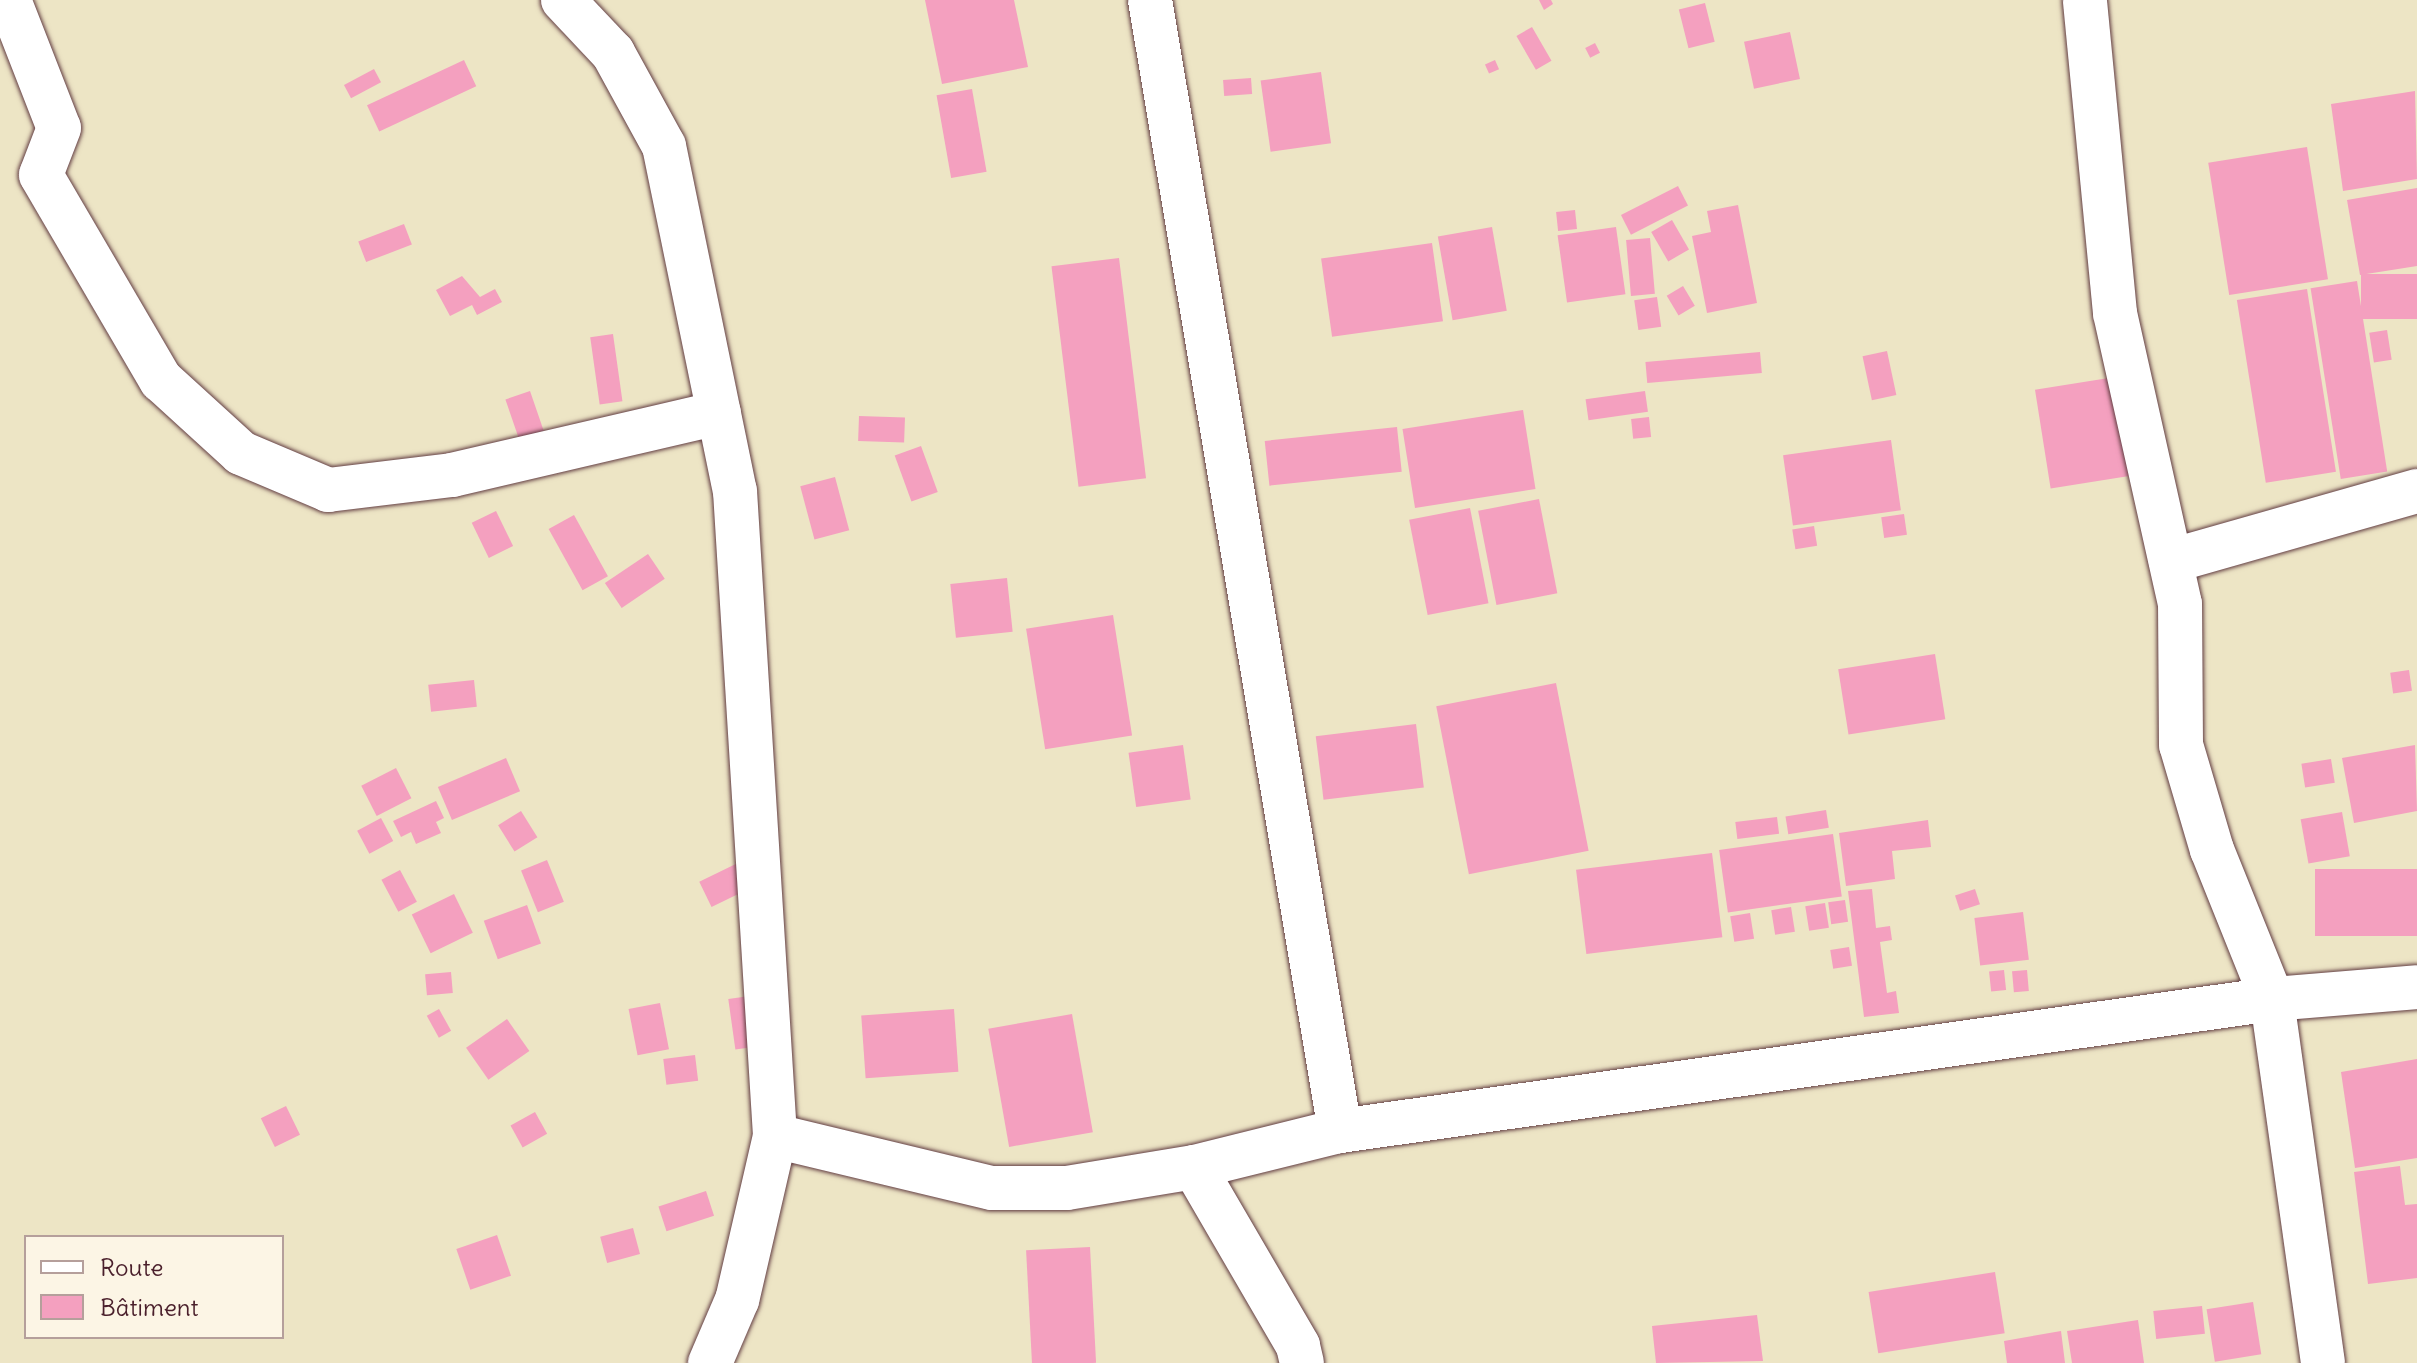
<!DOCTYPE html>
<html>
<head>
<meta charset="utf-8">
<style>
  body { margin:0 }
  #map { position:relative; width:2417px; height:1363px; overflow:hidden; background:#ede5c5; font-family:Delius,sans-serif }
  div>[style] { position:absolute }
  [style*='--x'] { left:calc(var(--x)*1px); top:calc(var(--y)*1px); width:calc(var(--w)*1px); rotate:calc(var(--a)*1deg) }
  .building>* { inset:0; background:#f4a0bf; transform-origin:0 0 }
  .roads { filter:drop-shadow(0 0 2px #623d42) drop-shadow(0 0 2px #623d42) }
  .minor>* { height:44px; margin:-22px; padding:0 22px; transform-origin:22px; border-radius:22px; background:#fff }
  span { translate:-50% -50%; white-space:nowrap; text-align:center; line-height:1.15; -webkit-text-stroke:6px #fcf5e5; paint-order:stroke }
  .legend { position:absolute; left:24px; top:1235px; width:260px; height:104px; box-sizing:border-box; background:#fcf5e5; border:2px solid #b59f9b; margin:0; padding:10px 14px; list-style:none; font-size:24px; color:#4a1f2b }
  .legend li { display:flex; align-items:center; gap:16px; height:40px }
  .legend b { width:40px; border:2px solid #b59f9b }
</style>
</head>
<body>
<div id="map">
  <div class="building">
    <i style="clip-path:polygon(925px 0,1014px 0,1028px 67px,942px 84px)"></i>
    <i style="clip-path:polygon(1539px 0,1551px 0,1553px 4px,1544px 10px)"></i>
    <i style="left:1705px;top:3px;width:40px;height:27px;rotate:76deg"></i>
    <i style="left:1532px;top:27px;width:39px;height:18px;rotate:60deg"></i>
    <i style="left:1790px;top:32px;width:48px;height:47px;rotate:78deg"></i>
    <i style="left:1595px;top:43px;width:11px;height:11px;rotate:63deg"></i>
    <i style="left:464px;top:60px;width:29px;height:107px;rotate:65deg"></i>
    <i style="left:1495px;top:60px;width:10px;height:11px;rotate:66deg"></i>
    <i style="left:374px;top:69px;width:15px;height:34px;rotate:62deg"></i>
    <i style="left:1321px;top:72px;width:72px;height:61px;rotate:82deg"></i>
    <i style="left:1251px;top:78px;width:16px;height:28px;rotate:86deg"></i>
    <i style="left:972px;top:89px;width:84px;height:36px;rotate:80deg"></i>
    <i style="clip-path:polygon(2415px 91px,2417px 179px,2343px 191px,2331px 104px)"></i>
    <i style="left:2307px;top:147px;width:134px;height:100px;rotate:81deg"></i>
    <i style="left:1678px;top:186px;width:22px;height:64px;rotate:63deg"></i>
    <i style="clip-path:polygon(2417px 188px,2417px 266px,2360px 275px,2347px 200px)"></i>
    <i style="clip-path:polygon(1738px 205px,1757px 303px,1707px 313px,1692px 236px,1711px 232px,1707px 211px)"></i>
    <i style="left:1575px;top:210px;width:19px;height:19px;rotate:84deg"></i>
    <i style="left:1672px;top:220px;width:34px;height:24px;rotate:60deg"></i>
    <i style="left:404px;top:224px;width:22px;height:49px;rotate:69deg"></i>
    <i style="left:1492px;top:227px;width:85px;height:55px;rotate:80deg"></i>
    <i style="left:1616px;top:227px;width:68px;height:59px;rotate:82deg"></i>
    <i style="left:1650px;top:238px;width:56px;height:24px;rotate:85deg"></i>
    <i style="left:1432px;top:243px;width:79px;height:112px;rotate:82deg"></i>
    <i style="left:1119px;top:258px;width:222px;height:68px;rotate:83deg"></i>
    <i style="left:2417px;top:274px;width:45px;height:56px;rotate:90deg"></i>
    <i style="clip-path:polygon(462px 276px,480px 297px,495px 289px,502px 302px,477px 315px,472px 305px,450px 316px,436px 290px)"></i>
    <i style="left:2357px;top:281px;width:193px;height:47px;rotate:81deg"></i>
    <i style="left:1683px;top:286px;width:23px;height:19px;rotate:59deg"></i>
    <i style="left:2307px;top:289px;width:185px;height:71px;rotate:81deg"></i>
    <i style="left:1657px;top:297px;width:30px;height:23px;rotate:82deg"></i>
    <i style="left:2387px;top:330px;width:30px;height:18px;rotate:81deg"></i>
    <i style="left:613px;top:334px;width:68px;height:23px;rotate:82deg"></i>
    <i style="left:1887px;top:351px;width:45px;height:25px;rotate:78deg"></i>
    <i style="left:1760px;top:352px;width:21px;height:115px;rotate:85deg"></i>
    <i style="left:2115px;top:377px;width:100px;height:81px;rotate:81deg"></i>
    <i style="left:530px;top:391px;width:42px;height:26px;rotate:71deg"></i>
    <i style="left:1645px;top:391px;width:21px;height:60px;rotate:82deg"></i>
    <i style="left:1523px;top:410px;width:80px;height:122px;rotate:81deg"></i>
    <i style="left:859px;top:416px;width:46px;height:25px;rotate:2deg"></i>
    <i style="left:1649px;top:417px;width:20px;height:18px;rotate:84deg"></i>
    <i style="left:1397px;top:427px;width:45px;height:133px;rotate:84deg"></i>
    <i style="left:1891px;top:440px;width:71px;height:109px;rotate:82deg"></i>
    <i style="left:921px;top:446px;width:49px;height:28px;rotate:70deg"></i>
    <i style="left:835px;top:477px;width:55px;height:36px;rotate:75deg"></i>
    <i style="left:1539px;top:499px;width:96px;height:62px;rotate:79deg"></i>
    <i style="left:1470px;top:508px;width:97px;height:62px;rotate:79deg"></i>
    <i style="left:496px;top:511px;width:39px;height:27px;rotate:64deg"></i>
    <i style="left:1904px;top:514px;width:21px;height:23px;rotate:82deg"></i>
    <i style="left:574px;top:515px;width:70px;height:29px;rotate:61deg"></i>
    <i style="left:1814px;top:526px;width:20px;height:22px;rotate:81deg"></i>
    <i style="left:648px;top:554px;width:30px;height:52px;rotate:56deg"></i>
    <i style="left:1007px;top:578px;width:54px;height:57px;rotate:84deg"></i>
    <i style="left:1113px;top:615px;width:122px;height:88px;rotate:81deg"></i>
    <i style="left:1935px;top:654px;width:66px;height:98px;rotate:81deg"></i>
    <i style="left:2409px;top:670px;width:21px;height:19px;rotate:82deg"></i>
    <i style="left:474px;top:680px;width:27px;height:46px;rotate:84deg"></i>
    <i style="left:1556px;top:683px;width:171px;height:122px;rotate:79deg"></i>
    <i style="left:1416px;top:724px;width:64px;height:101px;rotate:83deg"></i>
    <i style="left:1183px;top:745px;width:55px;height:55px;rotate:82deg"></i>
    <i style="clip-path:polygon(2415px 745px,2417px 811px,2354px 823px,2342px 758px)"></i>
    <i style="left:506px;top:758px;width:36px;height:74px;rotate:67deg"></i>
    <i style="left:2331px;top:759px;width:24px;height:30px;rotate:81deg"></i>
    <i style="left:396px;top:768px;width:34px;height:39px;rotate:63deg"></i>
    <i style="clip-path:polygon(436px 801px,444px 818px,436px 822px,441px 833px,416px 844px,411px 832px,401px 837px,393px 821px)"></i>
    <i style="left:1826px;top:810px;width:18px;height:41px;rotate:81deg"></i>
    <i style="left:521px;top:811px;width:31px;height:27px;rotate:58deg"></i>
    <i style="left:2342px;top:812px;width:45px;height:42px;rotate:80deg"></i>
    <i style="left:1777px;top:817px;width:17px;height:42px;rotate:83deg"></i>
    <i style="left:381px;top:818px;width:26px;height:27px;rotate:62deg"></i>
    <i style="clip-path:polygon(1928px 820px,1931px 847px,1892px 851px,1895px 879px,1846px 886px,1839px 833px)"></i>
    <i style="left:1833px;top:834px;width:63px;height:115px;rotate:82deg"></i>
    <i style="left:1712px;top:853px;width:85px;height:137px;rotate:83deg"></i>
    <i style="left:746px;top:859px;width:28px;height:52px;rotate:64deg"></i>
    <i style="left:547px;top:860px;width:45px;height:28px;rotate:68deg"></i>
    <i style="left:2417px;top:869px;width:67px;height:102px;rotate:90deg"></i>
    <i style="left:400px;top:870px;width:36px;height:21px;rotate:62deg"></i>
    <i style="clip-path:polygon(1872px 889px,1876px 928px,1890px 926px,1892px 940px,1880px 942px,1887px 993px,1896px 991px,1899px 1013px,1864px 1017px,1848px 891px)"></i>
    <i style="left:1975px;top:889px;width:16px;height:21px;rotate:72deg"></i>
    <i style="left:454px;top:894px;width:43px;height:47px;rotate:64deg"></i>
    <i style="left:1845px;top:900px;width:22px;height:17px;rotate:82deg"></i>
    <i style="left:1825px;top:903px;width:25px;height:20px;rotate:81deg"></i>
    <i style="left:527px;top:905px;width:41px;height:46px;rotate:70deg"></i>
    <i style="left:1791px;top:907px;width:25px;height:20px;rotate:81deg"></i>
    <i style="left:2023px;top:912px;width:48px;height:49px;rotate:83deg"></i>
    <i style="left:1750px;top:913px;width:26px;height:20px;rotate:81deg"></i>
    <i style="left:1849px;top:947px;width:19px;height:19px;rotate:81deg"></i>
    <i style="left:2004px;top:970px;width:20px;height:15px;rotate:84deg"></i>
    <i style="left:2027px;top:970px;width:21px;height:15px;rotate:85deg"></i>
    <i style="left:451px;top:972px;width:21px;height:26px;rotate:85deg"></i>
    <i style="left:757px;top:995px;width:51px;height:29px;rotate:82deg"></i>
    <i style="left:660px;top:1003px;width:47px;height:32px;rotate:79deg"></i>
    <i style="left:439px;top:1009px;width:25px;height:14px;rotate:61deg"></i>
    <i style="left:954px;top:1009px;width:63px;height:93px;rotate:86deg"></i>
    <i style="left:1072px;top:1014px;width:120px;height:85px;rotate:80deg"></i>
    <i style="left:507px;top:1019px;width:39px;height:50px;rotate:55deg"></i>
    <i style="left:695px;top:1055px;width:26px;height:32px;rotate:83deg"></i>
    <i style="clip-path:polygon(2417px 1059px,2417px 1158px,2355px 1168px,2341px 1072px)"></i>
    <i style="left:286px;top:1106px;width:32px;height:28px;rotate:64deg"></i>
    <i style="left:535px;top:1112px;width:25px;height:28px;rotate:61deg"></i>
    <i style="clip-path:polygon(2400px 1166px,2405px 1205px,2417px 1204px,2417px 1278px,2368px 1284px,2354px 1172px)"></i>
    <i style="left:706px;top:1191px;width:26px;height:50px;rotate:72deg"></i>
    <i style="left:633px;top:1228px;width:27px;height:34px;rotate:75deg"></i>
    <i style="left:497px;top:1235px;width:43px;height:43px;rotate:71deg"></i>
    <i style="left:1090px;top:1247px;width:116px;height:64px;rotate:87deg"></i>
    <i style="left:1995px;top:1272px;width:62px;height:128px;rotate:81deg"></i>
    <i style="left:2253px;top:1302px;width:53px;height:47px;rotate:81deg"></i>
    <i style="left:2202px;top:1306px;width:28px;height:49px;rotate:84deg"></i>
    <i style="clip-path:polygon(1757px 1315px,1763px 1361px,1656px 1363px,1652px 1326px)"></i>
    <i style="clip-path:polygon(2138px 1320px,2144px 1363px,2072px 1363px,2067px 1331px)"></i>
    <i style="clip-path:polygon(2061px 1331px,2065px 1363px,2007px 1363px,2004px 1341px)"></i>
  </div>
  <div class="roads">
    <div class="minor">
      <i style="--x:9;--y:0;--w:137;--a:68.7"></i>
      <i style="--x:59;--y:128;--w:50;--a:111"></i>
      <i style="--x:41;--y:175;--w:238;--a:59.7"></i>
      <i style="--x:161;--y:380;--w:108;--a:42.4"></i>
      <i style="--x:241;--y:453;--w:95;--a:23"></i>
      <i style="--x:328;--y:490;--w:125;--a:-6.9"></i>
      <i style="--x:452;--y:475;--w:274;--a:-13.1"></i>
      <i style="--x:563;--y:0;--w:73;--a:46.7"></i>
      <i style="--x:613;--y:53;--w:106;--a:61.3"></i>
      <i style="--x:664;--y:146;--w:352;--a:78.4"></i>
      <i style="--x:735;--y:491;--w:646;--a:86.45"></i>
      <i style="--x:775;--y:1136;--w:168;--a:103"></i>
      <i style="--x:737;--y:1300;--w:69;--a:113.2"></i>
      <i style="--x:1150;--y:0;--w:1147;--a:80.46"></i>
      <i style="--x:2171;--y:561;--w:256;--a:-15.9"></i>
      <i style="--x:775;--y:1136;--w:223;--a:13.5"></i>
      <i style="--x:992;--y:1188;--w:75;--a:0"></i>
      <i style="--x:1067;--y:1188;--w:129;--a:-9.4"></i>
      <i style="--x:1194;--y:1167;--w:207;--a:59.8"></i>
      <i style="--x:1298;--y:1346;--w:17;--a:77"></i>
      <i style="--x:1194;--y:1167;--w:150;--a:-13.9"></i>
      <i style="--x:1340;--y:1131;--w:941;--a:-8.06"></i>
      <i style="--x:2272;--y:999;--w:161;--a:-111.9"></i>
      <i style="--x:2212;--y:850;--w:109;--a:-106.4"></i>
      <i style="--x:2181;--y:745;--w:141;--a:-90.4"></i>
      <i style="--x:2180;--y:604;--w:298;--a:-102.6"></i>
      <i style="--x:2115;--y:313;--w:314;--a:-95.5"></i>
      <i style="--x:2323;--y:1363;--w:368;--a:-98"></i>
      <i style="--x:2272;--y:999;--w:145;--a:-4.7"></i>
    </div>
  </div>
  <ul class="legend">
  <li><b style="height:10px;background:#fff"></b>Route</li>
  <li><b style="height:22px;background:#f4a0bf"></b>Bâtiment</li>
  </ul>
</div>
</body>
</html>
